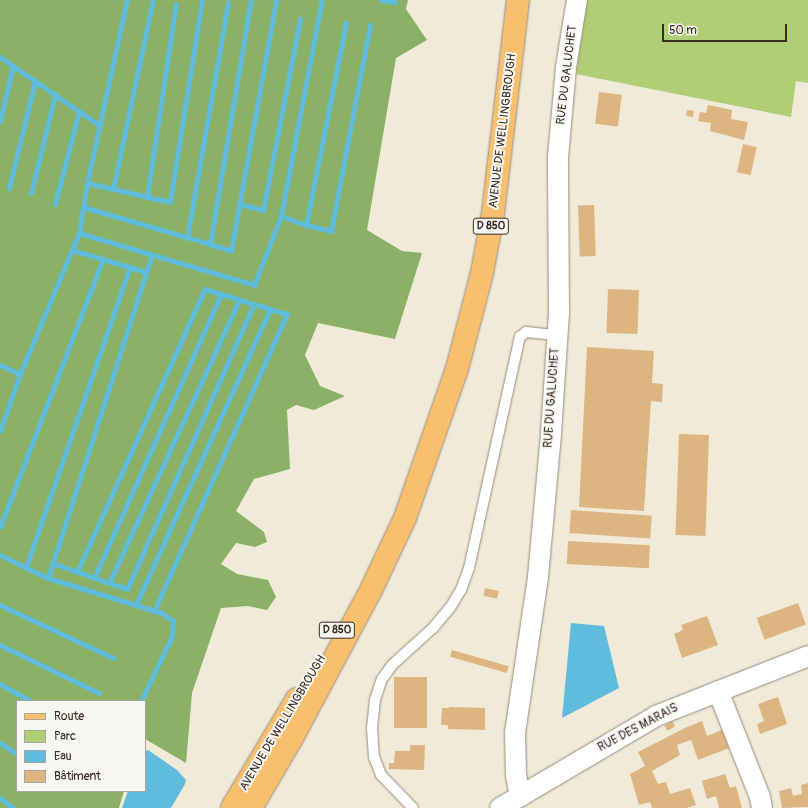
<!DOCTYPE html>
<html>
<head>
<meta charset="utf-8">
<style>
  body { margin:0 }
  #map { position:relative; width:808px; height:808px; overflow:hidden; background:#f2ead8; font-family:Pangolin,sans-serif }
  div>[style] { position:absolute }
  [style*='--x'] { left:calc(var(--x)*1px); top:calc(var(--y)*1px); width:calc(var(--w)*1px); rotate:calc(var(--a)*1deg) }
  .green>* { inset:0; background:#afce75 }
  .forest>* { inset:0; background:#8bb166 }
  .water>* { inset:0; background:#5fbcdd }
  .stream>* { height:5px; margin:-2.5px; padding:0 2.5px; transform-origin:2.5px; border-radius:2.5px; background:#5fbcdd }
  .building>* { inset:0; background:#dcb581; transform-origin:0 0 }
  .roads { filter:drop-shadow(0 0 1px #968a7b) drop-shadow(0 0 1px #968a7b) }
  .lane>* { height:10px; margin:-5px; padding:0 5px; transform-origin:5px; border-radius:5px; background:#fff }
  .street>* { height:20px; margin:-10px; padding:0 10px; transform-origin:10px; border-radius:10px; background:#fff }
  .primary>* { height:22px; margin:-11px; padding:0 11px; transform-origin:11px; border-radius:11px; background:#f8bf6c }
  span { translate:-50% -50%; white-space:nowrap; text-align:center; line-height:1.15; -webkit-text-stroke:4px #f6f6f2; paint-order:stroke }
  .shield-label span { padding:1px 3px; background:#f6f6f2; border:1px solid; border-radius:3px; -webkit-text-stroke-width:0 }
  .shield-label { font-size:11px; color:#3b2a1e; font-weight:700 }
  .street-label { font-size:12px; color:#3b2a1e }
  .legend { position:absolute; left:16px; top:700px; width:130px; height:92px; box-sizing:border-box; background:#f6f6f2; border:1px solid #aba49d; margin:0; padding:5px 7px; list-style:none; font-size:12px; color:#3b2a1e }
  .legend li { display:flex; align-items:center; gap:8px; height:20px }
  .legend b { width:20px; border:1px solid #aba49d }
  .scale { position:absolute; left:662px; top:24px; width:125px; height:18px; box-sizing:border-box; border:2px solid #3b2a1e; border-top:0; padding-left:5px; font-size:12px; line-height:14px; white-space:nowrap; color:#3b2a1e; -webkit-text-stroke:3px #f6f6f2; paint-order:stroke }
</style>
</head>
<body>
<div id="map">
  <div class="green">
    <i style="clip-path:polygon(587px 0,808px 0,808px 83px,796px 81px,791px 117px,576px 74px)"></i>
  </div>
  <div class="forest">
    <i style="clip-path:polygon(0 0,408px 0,406px 9px,427px 40px,396px 58px,367px 230px,402px 251px,422px 253px,395px 339px,318px 323px,305px 355px,320px 386px,345px 396px,314px 410px,296px 405px,287px 410px,290px 469px,254px 479px,236px 511px,264px 532px,267px 542px,255px 547px,236px 543px,221px 564px,237px 574px,268px 580px,276px 597px,267px 610px,248px 606px,221px 608px,192px 693px,186px 763px,145px 739px,145px 701px,17px 701px,17px 791px,124px 791px,119px 808px,0 808px)"></i>
  </div>
  <div class="water">
    <i style="clip-path:polygon(571px 623px,604px 626px,619px 688px,562px 718px)"></i>
    <i style="clip-path:polygon(148px 750px,177px 770px,186px 780px,185px 784px,171px 808px,122px 808px,128px 791px,145px 791px,145px 751px)"></i>
  </div>
  <div class="stream">
    <i style="--x:381;--y:0;--w:13;--a:9"></i>
    <i style="--x:394;--y:2;--w:2;--a:-63"></i>
    <i style="--x:0;--y:57;--w:120;--a:34.5"></i>
    <i style="--x:0;--y:121;--w:57;--a:-76.7"></i>
    <i style="--x:87;--y:183;--w:85;--a:12.9"></i>
    <i style="--x:170;--y:202;--w:205;--a:-81"></i>
    <i style="--x:9;--y:188;--w:110;--a:-76.3"></i>
    <i style="--x:113;--y:189;--w:193;--a:-78.1"></i>
    <i style="--x:31;--y:193;--w:101;--a:-76.2"></i>
    <i style="--x:147;--y:197;--w:195;--a:-81.5"></i>
    <i style="--x:55;--y:204;--w:96;--a:-75.5"></i>
    <i style="--x:239;--y:204;--w:25;--a:14"></i>
    <i style="--x:263;--y:210;--w:195;--a:-79"></i>
    <i style="--x:83;--y:207;--w:132;--a:16.2"></i>
    <i style="--x:210;--y:244;--w:247;--a:-80.5"></i>
    <i style="--x:281;--y:216;--w:27;--a:20"></i>
    <i style="--x:306;--y:225;--w:206;--a:-78.8"></i>
    <i style="--x:306;--y:225;--w:26;--a:13"></i>
    <i style="--x:331;--y:231;--w:210;--a:-79.3"></i>
    <i style="--x:79;--y:233;--w:51;--a:-80.9"></i>
    <i style="--x:87;--y:183;--w:187;--a:-77.7"></i>
    <i style="--x:187;--y:238;--w:239;--a:-80.1"></i>
    <i style="--x:210;--y:244;--w:22;--a:18"></i>
    <i style="--x:231;--y:251;--w:255;--a:-79.8"></i>
    <i style="--x:72;--y:250;--w:77;--a:16.6"></i>
    <i style="--x:0;--y:365;--w:22;--a:24"></i>
    <i style="--x:20;--y:374;--w:153;--a:-67.3"></i>
    <i style="--x:79;--y:233;--w:183;--a:16.5"></i>
    <i style="--x:254;--y:285;--w:74;--a:-68.6"></i>
    <i style="--x:281;--y:216;--w:220;--a:-79.3"></i>
    <i style="--x:0;--y:431;--w:60;--a:-70.7"></i>
    <i style="--x:0;--y:527;--w:287;--a:-69"></i>
    <i style="--x:0;--y:555;--w:53;--a:25.6"></i>
    <i style="--x:48;--y:578;--w:119;--a:17.1"></i>
    <i style="--x:162;--y:613;--w:14;--a:36"></i>
    <i style="--x:173;--y:621;--w:15;--a:94"></i>
    <i style="--x:172;--y:636;--w:72;--a:115.5"></i>
    <i style="--x:52;--y:563;--w:79;--a:19.1"></i>
    <i style="--x:127;--y:589;--w:312;--a:-66"></i>
    <i style="--x:26;--y:567;--w:318;--a:-70.9"></i>
    <i style="--x:77;--y:572;--w:311;--a:-65.7"></i>
    <i style="--x:205;--y:289;--w:68;--a:17.1"></i>
    <i style="--x:270;--y:309;--w:325;--a:114.4"></i>
    <i style="--x:48;--y:578;--w:339;--a:-72.2"></i>
    <i style="--x:94;--y:578;--w:311;--a:-65.9"></i>
    <i style="--x:109;--y:583;--w:311;--a:-65.3"></i>
    <i style="--x:0;--y:605;--w:125;--a:25.1"></i>
    <i style="--x:154;--y:611;--w:325;--a:-65.9"></i>
    <i style="--x:287;--y:314;--w:18;--a:-164"></i>
    <i style="--x:0;--y:645;--w:110;--a:25.9"></i>
    <i style="--x:0;--y:684;--w:35;--a:29"></i>
    <i style="--x:0;--y:743;--w:20;--a:33"></i>
    <i style="--x:0;--y:798;--w:17;--a:36"></i>
  </div>
  <div class="building">
    <i style="left:599px;top:92px;width:23px;height:32px;rotate:7deg"></i>
    <i style="clip-path:polygon(708px 105px,732px 110px,731px 119px,748px 122px,744px 140px,710px 131px,711px 123px,698px 121px,700px 112px,706px 113px)"></i>
    <i style="left:687px;top:110px;width:7px;height:6px;rotate:8deg"></i>
    <i style="left:743px;top:144px;width:14px;height:29px;rotate:12deg"></i>
    <i style="left:594px;top:205px;width:51px;height:16px;rotate:88deg"></i>
    <i style="left:608px;top:289px;width:31px;height:44px;rotate:2deg"></i>
    <i style="clip-path:polygon(587px 347px,654px 351px,652px 383px,663px 384px,662px 402px,651px 401px,644px 511px,579px 507px)"></i>
    <i style="left:679px;top:434px;width:30px;height:101px;rotate:2deg"></i>
    <i style="left:571px;top:510px;width:81px;height:23px;rotate:4deg"></i>
    <i style="left:568px;top:541px;width:82px;height:23px;rotate:3deg"></i>
    <i style="left:485px;top:588px;width:14px;height:8px;rotate:12deg"></i>
    <i style="left:798px;top:603px;width:23px;height:44px;rotate:70deg"></i>
    <i style="clip-path:polygon(707px 616px,718px 645px,682px 658px,674px 634px,683px 630px,681px 625px)"></i>
    <i style="left:452px;top:650px;width:59px;height:7px;rotate:16deg"></i>
    <i style="left:394px;top:677px;width:33px;height:51px"></i>
    <i style="clip-path:polygon(778px 697px,787px 724px,760px 734px,757px 724px,764px 721px,758px 704px)"></i>
    <i style="clip-path:polygon(449px 707px,485px 708px,485px 730px,448px 729px,448px 725px,441px 725px,442px 708px,449px 708px)"></i>
    <i style="left:672px;top:721px;width:6px;height:9px;rotate:59deg"></i>
    <i style="clip-path:polygon(702px 721px,707px 736px,722px 730px,729px 748px,698px 760px,691px 740px,677px 745px,680px 755px,652px 771px,658px 784px,666px 782px,670px 794px,690px 788px,696px 805px,687px 808px,652px 808px,650px 802px,639px 805px,630px 774px,645px 766px,638px 752px,687px 727px)"></i>
    <i style="clip-path:polygon(410px 745px,425px 745px,424px 770px,389px 769px,389px 763px,394px 763px,395px 751px,410px 751px)"></i>
    <i style="clip-path:polygon(725px 774px,730px 788px,736px 786px,742px 808px,719px 808px,716px 796px,707px 799px,702px 781px)"></i>
    <i style="clip-path:polygon(808px 783px,808px 807px,782px 808px,779px 791px,791px 788px,793px 796px,802px 794px,801px 785px)"></i>
  </div>
  <div class="roads">
    <div class="lane">
      <i style="--x:413;--y:808;--w:46;--a:-134.1"></i>
      <i style="--x:381;--y:775;--w:19;--a:-111"></i>
      <i style="--x:374;--y:757;--w:29;--a:-94"></i>
      <i style="--x:372;--y:728;--w:28;--a:-84"></i>
      <i style="--x:375;--y:700;--w:22;--a:-72"></i>
      <i style="--x:382;--y:679;--w:17;--a:-54"></i>
      <i style="--x:392;--y:665;--w:55;--a:-42.1"></i>
      <i style="--x:433;--y:628;--w:26;--a:-50"></i>
      <i style="--x:450;--y:608;--w:21;--a:-59"></i>
      <i style="--x:461;--y:590;--w:23;--a:-70"></i>
      <i style="--x:469;--y:568;--w:237;--a:-77.6"></i>
      <i style="--x:520;--y:337;--w:8;--a:-40"></i>
      <i style="--x:526;--y:332;--w:30;--a:6"></i>
    </div>
    <div class="street">
      <i style="--x:718;--y:691;--w:114;--a:68.4"></i>
      <i style="--x:760;--y:797;--w:11;--a:80"></i>
      <i style="--x:522;--y:795;--w:10;--a:-114"></i>
      <i style="--x:518;--y:786;--w:11;--a:-100"></i>
      <i style="--x:516;--y:775;--w:42;--a:-91.4"></i>
      <i style="--x:515;--y:733;--w:158;--a:-81.6"></i>
      <i style="--x:538;--y:577;--w:145;--a:-84.8"></i>
      <i style="--x:551;--y:433;--w:120;--a:-86.2"></i>
      <i style="--x:559;--y:313;--w:156;--a:-90.4"></i>
      <i style="--x:558;--y:157;--w:90;--a:-84.9"></i>
      <i style="--x:566;--y:67;--w:68;--a:-80.7"></i>
      <i style="--x:500;--y:808;--w:181;--a:-30.5"></i>
      <i style="--x:656;--y:716;--w:163;--a:-21.5"></i>
    </div>
    <div class="primary">
      <i style="--x:232;--y:808;--w:127;--a:-59.2"></i>
      <i style="--x:251;--y:808;--w:83;--a:-59.7"></i>
      <i style="--x:293;--y:736;--w:166;--a:-61.9"></i>
      <i style="--x:371;--y:590;--w:80;--a:-64.7"></i>
      <i style="--x:405;--y:518;--w:158;--a:-70.8"></i>
      <i style="--x:457;--y:369;--w:99;--a:-75.4"></i>
      <i style="--x:482;--y:273;--w:61;--a:-79.6"></i>
      <i style="--x:493;--y:213;--w:214;--a:-83.3"></i>
    </div>
  </div>
  <div class="shield-label">
    <span style="left:491px;top:226px">D 850</span>
    <span style="left:337px;top:630px">D 850</span>
  </div>
  <div class="street-label">
    <span style="left:567px;top:75px;rotate:-83deg">RUE DU GALUCHET</span>
    <span style="left:503px;top:131px;rotate:-83deg">AVENUE DE WELLINGBROUGH</span>
    <span style="left:552px;top:398px;rotate:-86deg">RUE DU GALUCHET</span>
    <span style="left:283px;top:723px;rotate:-59deg">AVENUE DE WELLINGBROUGH</span>
    <span style="left:638px;top:728px;rotate:-28deg">RUE DES MARAIS</span>
  </div>
  <ul class="legend">
  <li><b style="height:5px;background:#f8bf6c"></b>Route</li>
  <li><b style="height:11px;background:#afce75"></b>Parc</li>
  <li><b style="height:11px;background:#5fbcdd"></b>Eau</li>
  <li><b style="height:11px;background:#dcb581"></b>Bâtiment</li>
  </ul>
  <div class="scale">50 m</div>
</div>
</body>
</html>
